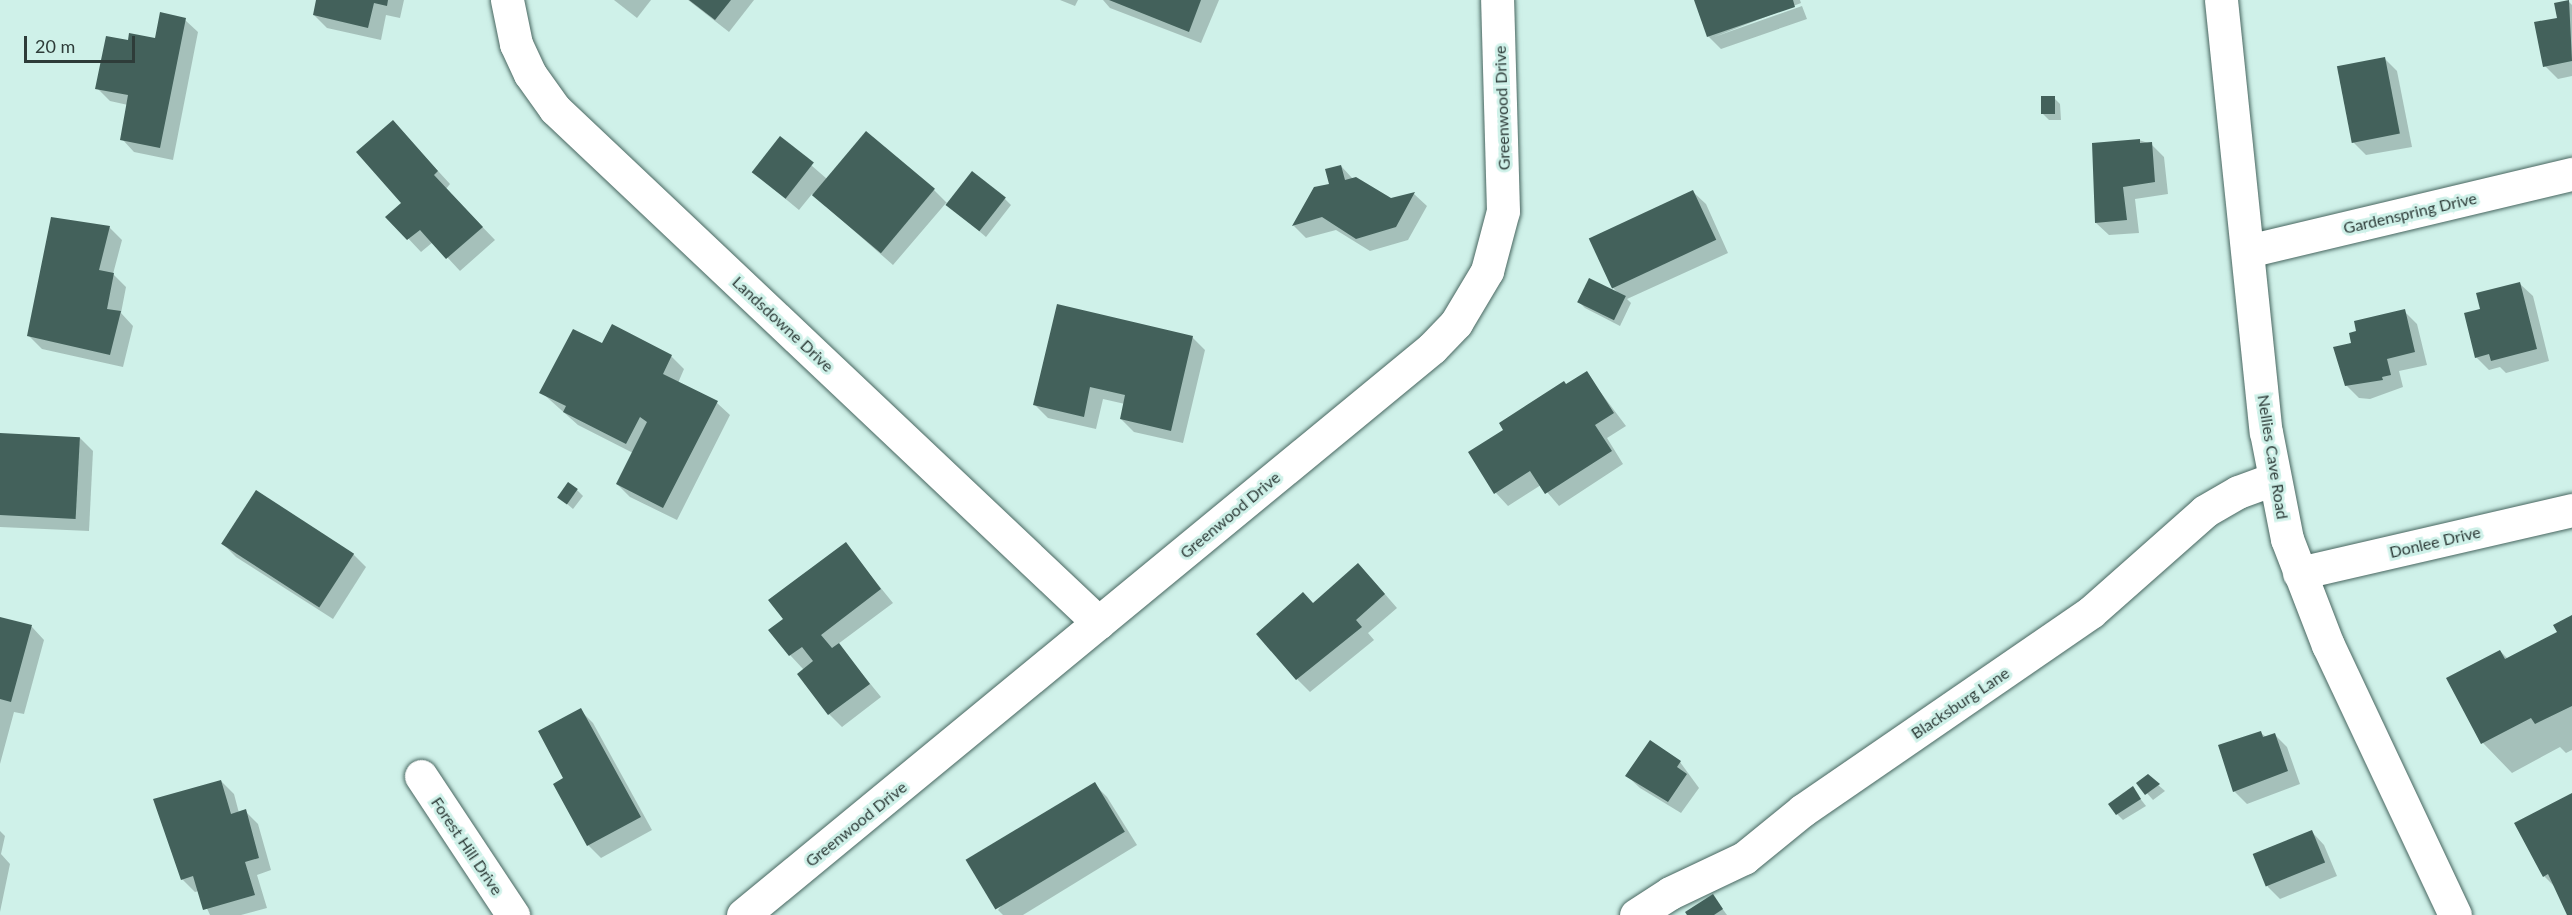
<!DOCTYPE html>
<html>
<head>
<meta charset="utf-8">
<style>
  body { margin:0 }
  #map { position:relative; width:2572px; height:915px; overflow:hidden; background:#cff1e9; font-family:Lato,sans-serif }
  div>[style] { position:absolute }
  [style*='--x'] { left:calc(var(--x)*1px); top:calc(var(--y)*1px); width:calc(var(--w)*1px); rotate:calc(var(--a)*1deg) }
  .shadow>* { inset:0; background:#0003 }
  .building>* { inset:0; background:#43615b; transform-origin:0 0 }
  .roads { filter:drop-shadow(0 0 2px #486660) drop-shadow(0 0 2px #486660) }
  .minor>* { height:33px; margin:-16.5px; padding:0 16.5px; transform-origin:16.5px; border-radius:16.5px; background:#fff }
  span { translate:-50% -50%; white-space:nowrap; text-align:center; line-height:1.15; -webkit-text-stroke:6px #cff1e9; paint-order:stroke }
  .street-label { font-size:16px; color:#2e3c39 }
  .scale { position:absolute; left:24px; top:36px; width:111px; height:27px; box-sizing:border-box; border:3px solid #2e3c39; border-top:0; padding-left:8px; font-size:18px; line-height:21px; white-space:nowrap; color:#2e3c39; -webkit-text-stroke:4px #cff1e9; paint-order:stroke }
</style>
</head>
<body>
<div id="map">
  <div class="shadow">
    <i style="clip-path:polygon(318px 0,404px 0,400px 18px,386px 15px,381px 40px,327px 28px,314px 15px)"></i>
    <i style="clip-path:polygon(614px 0,651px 0,637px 18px)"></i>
    <i style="clip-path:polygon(688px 0,754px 0,729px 32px)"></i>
    <i style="clip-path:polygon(1060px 0,1078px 0,1075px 6px)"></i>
    <i style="clip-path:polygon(1103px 0,1219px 0,1201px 43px,1110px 8px)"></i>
    <i style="clip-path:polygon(1696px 0,1800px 0,1801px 3px,1714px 37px,1802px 6px,1807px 19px,1721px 49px,1708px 36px)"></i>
    <i style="clip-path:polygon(2569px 2px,2572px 5px,2572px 76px,2558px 79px,2545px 66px,2558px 19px)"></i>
    <i style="clip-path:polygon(185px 20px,198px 32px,173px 160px,134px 152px,122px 139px,128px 105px,110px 101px,97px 88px,129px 42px,157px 40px)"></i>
    <i style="clip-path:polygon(2384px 58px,2397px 71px,2412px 147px,2366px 155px,2353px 142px)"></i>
    <i style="clip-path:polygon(2054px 98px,2060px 104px,2061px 120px,2049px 120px,2043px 114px)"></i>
    <i style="clip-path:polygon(405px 135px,450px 184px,446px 189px,495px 240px,460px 271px,433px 242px,421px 252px,388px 217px,404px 203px)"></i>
    <i style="clip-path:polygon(780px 138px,827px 179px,934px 190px,948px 204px,1005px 199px,1011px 205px,986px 237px,946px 203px,893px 265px,812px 194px,799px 210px,753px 172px)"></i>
    <i style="clip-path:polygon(2139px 140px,2151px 144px,2164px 157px,2168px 194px,2135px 199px,2139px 233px,2109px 235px,2096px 223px)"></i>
    <i style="clip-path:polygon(1341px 166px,1353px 179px,1390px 199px,1414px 194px,1427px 206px,1408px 240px,1370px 251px,1336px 230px,1306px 238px,1294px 226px,1315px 188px,1331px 185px)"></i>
    <i style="clip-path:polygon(1693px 192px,1706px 204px,1728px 253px,1627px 299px,1631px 303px,1620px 326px,1585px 308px,1579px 302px,1618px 293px,1612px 287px)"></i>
    <i style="clip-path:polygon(109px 227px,122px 240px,113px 274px,126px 287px,121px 313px,133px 326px,123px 367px,42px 349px,29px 336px)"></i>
    <i style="clip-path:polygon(2520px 284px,2533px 296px,2549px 361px,2506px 373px,2500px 367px,2489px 370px,2476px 357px,2482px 310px)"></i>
    <i style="clip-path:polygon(2404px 311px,2417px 324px,2427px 365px,2399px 371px,2403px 387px,2370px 399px,2359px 398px,2346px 385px,2335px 348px,2353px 344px)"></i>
    <i style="clip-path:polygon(1192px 337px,1205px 350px,1183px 443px,1134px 432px,1121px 419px,1125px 404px,1103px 399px,1096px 429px,1048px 418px,1035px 405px)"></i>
    <i style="clip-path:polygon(603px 345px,671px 356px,684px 369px,678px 383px,717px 403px,730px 415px,677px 520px,630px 497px,617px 484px,633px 453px,578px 425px,541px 392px)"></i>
    <i style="clip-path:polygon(1586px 373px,1626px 426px,1607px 438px,1623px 464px,1559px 506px,1541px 485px,1508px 506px,1496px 493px,1505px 430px)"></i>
    <i style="clip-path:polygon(0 435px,80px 438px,93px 451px,89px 531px,0 527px)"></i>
    <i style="clip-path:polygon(577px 490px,583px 496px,573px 509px,559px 497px)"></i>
    <i style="clip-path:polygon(223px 544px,353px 554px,366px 567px,333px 619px,236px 557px)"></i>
    <i style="clip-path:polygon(845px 544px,893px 603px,838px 644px,881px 697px,842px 727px,829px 714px,804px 670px,790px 655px,785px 620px)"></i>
    <i style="clip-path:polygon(1371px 578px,1397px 608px,1368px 633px,1374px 640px,1310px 692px,1297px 679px,1313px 604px)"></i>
    <i style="clip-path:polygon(0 618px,32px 627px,44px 640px,24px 714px,14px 712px,0 764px)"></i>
    <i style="clip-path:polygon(2572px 618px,2572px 750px,2566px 753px,2560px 747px,2512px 773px,2483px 743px,2500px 651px,2508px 659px,2559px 633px)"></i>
    <i style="clip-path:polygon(580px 710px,593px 723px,652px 830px,601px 858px,588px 845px,565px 779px)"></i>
    <i style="clip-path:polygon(2261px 733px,2266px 737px,2275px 735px,2287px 747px,2300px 784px,2247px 804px,2234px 791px)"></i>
    <i style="clip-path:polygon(1680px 762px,1699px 788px,1681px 813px,1640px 788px,1627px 776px)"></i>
    <i style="clip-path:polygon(2148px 776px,2165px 791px,2153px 800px,2138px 783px)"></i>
    <i style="clip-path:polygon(221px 781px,234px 794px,239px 813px,245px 811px,258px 824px,271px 870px,257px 875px,267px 908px,241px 915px,210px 915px,199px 891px,195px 892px,182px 879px)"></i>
    <i style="clip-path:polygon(1094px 784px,1107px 797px,1137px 845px,1023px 915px,1003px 915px,998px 910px)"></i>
    <i style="clip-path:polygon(2132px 788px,2146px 806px,2123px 820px,2117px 814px)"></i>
    <i style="clip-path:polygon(2572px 795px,2572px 915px,2571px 915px,2559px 891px,2544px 876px)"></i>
    <i style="clip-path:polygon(0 831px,5px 836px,1px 854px,10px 864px,0 912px)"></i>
    <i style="clip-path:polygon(2312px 832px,2324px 845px,2337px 876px,2280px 899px,2268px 887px,2255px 855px)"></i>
    <i style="clip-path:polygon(1713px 896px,1727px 915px,1688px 915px)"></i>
  </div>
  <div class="building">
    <i style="clip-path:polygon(316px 0,388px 0,387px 6px,374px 3px,368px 28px,313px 15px)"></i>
    <i style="clip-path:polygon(689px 0,731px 0,715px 20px)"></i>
    <i style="clip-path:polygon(1109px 0,1201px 0,1189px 32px)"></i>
    <i style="clip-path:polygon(1694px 0,1793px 0,1795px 7px,1707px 37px)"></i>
    <i style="clip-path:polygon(2569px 0,2572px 61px,2543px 67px,2534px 22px,2557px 18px,2554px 3px)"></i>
    <i style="clip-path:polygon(160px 12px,186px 18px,160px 148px,120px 140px,128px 95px,95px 89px,106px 36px,128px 40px,129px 33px,155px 38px)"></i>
    <i style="left:2385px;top:57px;width:78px;height:49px;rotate:79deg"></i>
    <i style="left:2055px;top:96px;width:18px;height:14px;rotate:90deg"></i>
    <i style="clip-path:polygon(393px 120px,438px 171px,434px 175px,483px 227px,446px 259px,420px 230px,407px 240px,385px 217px,401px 203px,356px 152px)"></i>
    <i style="left:866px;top:131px;width:90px;height:84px;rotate:40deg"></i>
    <i style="left:780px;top:136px;width:43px;height:46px;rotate:38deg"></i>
    <i style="clip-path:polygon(2140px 139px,2140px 143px,2152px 142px,2155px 182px,2123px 187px,2127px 220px,2095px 223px,2092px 143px)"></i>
    <i style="clip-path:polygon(1341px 165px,1345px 180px,1356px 177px,1391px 198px,1415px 192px,1396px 227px,1356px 239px,1322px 217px,1292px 226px,1314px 187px,1329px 184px,1325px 169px)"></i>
    <i style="left:972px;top:171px;width:43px;height:43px;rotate:38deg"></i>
    <i style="left:1693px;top:190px;width:55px;height:115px;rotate:65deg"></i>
    <i style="clip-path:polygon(51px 217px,110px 226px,99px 270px,114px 273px,107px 309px,121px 311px,110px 355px,27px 336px)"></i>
    <i style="left:1589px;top:278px;width:41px;height:27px;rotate:26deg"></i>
    <i style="clip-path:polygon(2520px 282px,2537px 349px,2491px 361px,2489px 354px,2475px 358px,2464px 313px,2480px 309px,2476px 293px)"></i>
    <i style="clip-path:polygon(1057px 304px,1193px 336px,1171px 431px,1120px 419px,1125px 395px,1090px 387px,1084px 417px,1033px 405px)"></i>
    <i style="clip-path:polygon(2405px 309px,2415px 352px,2387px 359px,2391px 375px,2382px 377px,2383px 380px,2345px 386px,2333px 347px,2351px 343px,2349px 333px,2356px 331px,2354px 321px)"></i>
    <i style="clip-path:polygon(612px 324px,672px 355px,663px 374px,718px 401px,663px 508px,616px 484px,647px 422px,640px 417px,626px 444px,563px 412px,566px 406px,539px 393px,573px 329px,602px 343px)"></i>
    <i style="clip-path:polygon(1587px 371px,1614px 413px,1595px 425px,1612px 451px,1545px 494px,1530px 471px,1494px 494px,1468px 452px,1503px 430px,1499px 423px,1564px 381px,1566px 384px)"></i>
    <i style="left:0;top:433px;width:80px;height:82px;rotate:3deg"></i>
    <i style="left:568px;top:482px;width:12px;height:19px;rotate:35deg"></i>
    <i style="left:256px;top:490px;width:117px;height:64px;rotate:33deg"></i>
    <i style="clip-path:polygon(846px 542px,881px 589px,821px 635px,832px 648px,839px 643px,870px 684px,828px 715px,797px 674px,813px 661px,802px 647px,789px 656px,768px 630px,783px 619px,768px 600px)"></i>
    <i style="clip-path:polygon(1358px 563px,1385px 594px,1356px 620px,1362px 627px,1296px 680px,1256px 634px,1303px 592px,1313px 603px)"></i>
    <i style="clip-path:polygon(2572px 615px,2572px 706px,2535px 724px,2531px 718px,2481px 744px,2446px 678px,2500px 650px,2505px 659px,2557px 632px,2553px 625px)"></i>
    <i style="clip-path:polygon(0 617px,32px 625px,11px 702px,0 699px)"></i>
    <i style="clip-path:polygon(581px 708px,641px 817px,587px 846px,553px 784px,563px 778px,538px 731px)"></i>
    <i style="clip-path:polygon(2261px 731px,2263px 737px,2275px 733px,2288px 771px,2233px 792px,2218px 745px)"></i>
    <i style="clip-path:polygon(1650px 740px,1681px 761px,1677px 767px,1687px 774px,1668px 802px,1625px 776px)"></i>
    <i style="clip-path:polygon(2148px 774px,2160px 784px,2145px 795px,2136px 783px)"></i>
    <i style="clip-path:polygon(221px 780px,231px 814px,246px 809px,259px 858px,245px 862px,255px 895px,203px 910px,193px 876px,181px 880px,153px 799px)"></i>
    <i style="left:1095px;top:782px;width:58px;height:151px;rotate:59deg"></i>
    <i style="clip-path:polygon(2133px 786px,2141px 799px,2116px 815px,2108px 804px)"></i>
    <i style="clip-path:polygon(2572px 793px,2572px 915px,2567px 915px,2548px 874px,2543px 877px,2514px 823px)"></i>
    <i style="left:2312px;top:830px;width:35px;height:64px;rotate:68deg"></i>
    <i style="clip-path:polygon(1713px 894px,1723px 909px,1714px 915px,1687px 915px,1685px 912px)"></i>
  </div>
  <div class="roads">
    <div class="minor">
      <i style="--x:507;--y:0;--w:45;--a:78.4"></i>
      <i style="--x:516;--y:44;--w:33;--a:65"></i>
      <i style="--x:530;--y:74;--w:43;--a:54.5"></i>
      <i style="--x:555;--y:109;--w:748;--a:43.38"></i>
      <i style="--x:2221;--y:0;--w:434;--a:84.1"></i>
      <i style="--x:2266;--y:432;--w:109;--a:78.9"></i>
      <i style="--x:2287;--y:539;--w:114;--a:68.9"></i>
      <i style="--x:2328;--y:645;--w:298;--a:64.8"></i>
      <i style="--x:2248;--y:251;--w:333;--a:-13.4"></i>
      <i style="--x:2299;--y:573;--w:280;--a:-13"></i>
      <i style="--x:421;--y:776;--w:167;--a:56.5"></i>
      <i style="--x:743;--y:915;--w:892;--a:-39.45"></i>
      <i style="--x:1432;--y:348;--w:35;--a:-46"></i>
      <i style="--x:1456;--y:323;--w:61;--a:-59.2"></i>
      <i style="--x:1487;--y:271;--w:62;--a:-75.1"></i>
      <i style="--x:1503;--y:211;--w:211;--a:-91.6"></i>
      <i style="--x:1636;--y:915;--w:40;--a:-32.9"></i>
      <i style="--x:1670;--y:893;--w:82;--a:-25.3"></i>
      <i style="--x:1744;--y:858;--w:76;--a:-39.1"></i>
      <i style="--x:1803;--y:810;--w:349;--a:-34.5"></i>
      <i style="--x:2091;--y:612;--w:152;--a:-41.5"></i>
      <i style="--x:2205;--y:511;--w:38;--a:-30"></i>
      <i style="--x:2238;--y:492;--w:37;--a:-20"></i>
    </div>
  </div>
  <div class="street-label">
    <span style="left:1502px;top:108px;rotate:-92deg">Greenwood Drive</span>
    <span style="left:2410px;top:213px;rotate:-13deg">Gardenspring Drive</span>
    <span style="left:783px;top:324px;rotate:43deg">Landsdowne Drive</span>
    <span style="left:2273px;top:457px;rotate:81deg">Nellies Cave Road</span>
    <span style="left:1230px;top:515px;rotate:-40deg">Greenwood Drive</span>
    <span style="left:2435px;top:542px;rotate:-13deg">Donlee Drive</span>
    <span style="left:1960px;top:703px;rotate:-34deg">Blacksburg Lane</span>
    <span style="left:856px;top:824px;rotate:-39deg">Greenwood Drive</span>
    <span style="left:467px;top:846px;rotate:56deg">Forest Hill Drive</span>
  </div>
  <div class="scale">20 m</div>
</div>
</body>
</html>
